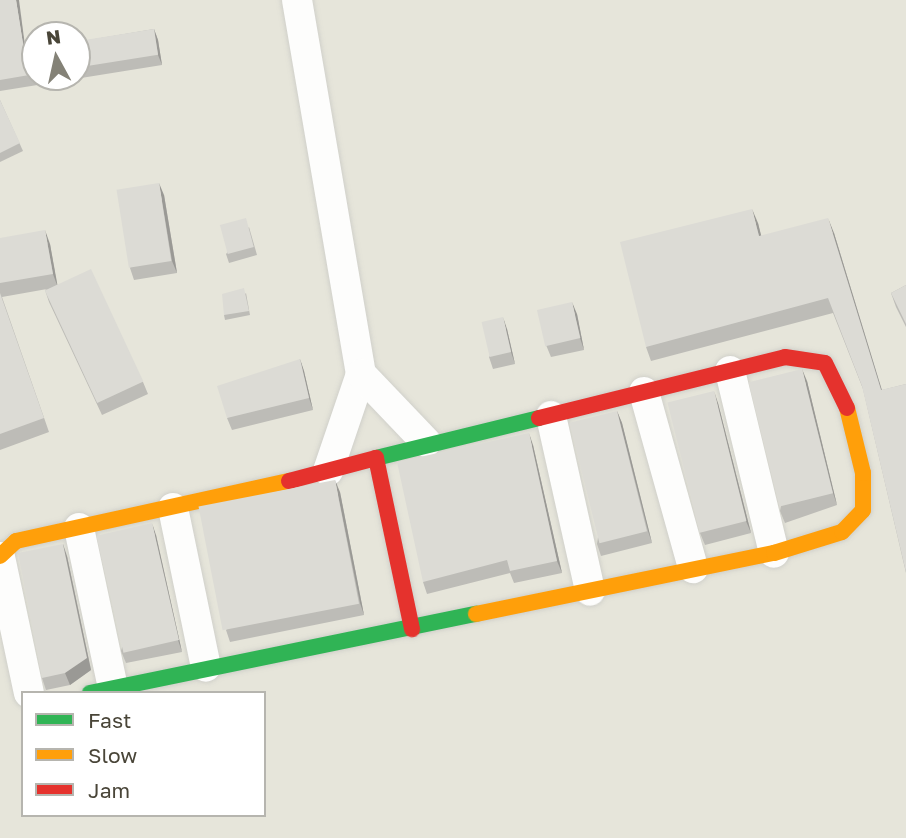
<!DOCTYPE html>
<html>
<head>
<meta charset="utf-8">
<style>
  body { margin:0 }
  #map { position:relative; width:906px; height:838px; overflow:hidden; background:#f2f2ed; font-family:"Golos Text",sans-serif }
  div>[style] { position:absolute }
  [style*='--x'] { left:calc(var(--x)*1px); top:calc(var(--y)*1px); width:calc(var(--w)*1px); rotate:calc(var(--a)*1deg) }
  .residential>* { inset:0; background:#e6e5da }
  .roads { filter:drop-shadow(0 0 2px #d0d0ca) drop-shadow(0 0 2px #d0d0ca) }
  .street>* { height:30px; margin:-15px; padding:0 15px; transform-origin:15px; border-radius:15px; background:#fdfdfc }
  .fast>* { height:16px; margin:-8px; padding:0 8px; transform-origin:8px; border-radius:8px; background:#30b455 }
  .slow>* { height:16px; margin:-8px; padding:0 8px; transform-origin:8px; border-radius:8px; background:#ff9f0a }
  .jam>* { height:16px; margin:-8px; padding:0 8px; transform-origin:8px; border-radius:8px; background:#e5322d }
  .wall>* { inset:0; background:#bdbcb7 }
  .shaded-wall>* { inset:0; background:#9a9995 }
  .building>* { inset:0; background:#dcdbd5; transform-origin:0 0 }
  span { translate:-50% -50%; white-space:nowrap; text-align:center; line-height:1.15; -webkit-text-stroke:5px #fff; paint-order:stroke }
  .legend { position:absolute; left:21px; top:691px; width:245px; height:126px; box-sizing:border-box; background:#fff; border:2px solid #b6b5af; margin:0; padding:9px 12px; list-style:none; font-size:21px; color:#494538 }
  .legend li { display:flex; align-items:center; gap:14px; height:35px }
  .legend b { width:35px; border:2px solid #b6b5af }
  .north { position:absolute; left:21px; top:21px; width:70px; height:70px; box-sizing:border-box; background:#fff; border:2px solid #b6b5af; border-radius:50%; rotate:352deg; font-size:19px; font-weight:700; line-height:28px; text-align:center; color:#494538 }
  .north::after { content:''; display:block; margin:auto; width:24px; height:32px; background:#848277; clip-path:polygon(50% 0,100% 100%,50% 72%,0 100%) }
</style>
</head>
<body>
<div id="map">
  <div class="residential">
    <i style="clip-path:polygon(evenodd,0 0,906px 0,906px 838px,0 838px,0 0,35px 35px,77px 35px,77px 77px,35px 77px,35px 35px,0 0,23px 693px,264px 693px,264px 815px,23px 815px,23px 693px)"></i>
  </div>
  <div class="roads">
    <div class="street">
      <i style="--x:297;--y:0;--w:379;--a:80.3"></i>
      <i style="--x:361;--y:374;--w:102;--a:108.8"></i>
      <i style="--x:730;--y:371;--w:187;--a:76.4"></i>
      <i style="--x:361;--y:374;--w:94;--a:46.3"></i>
      <i style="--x:644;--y:392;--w:183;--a:74.4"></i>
      <i style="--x:551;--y:416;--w:179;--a:77.4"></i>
      <i style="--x:173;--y:508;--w:162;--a:78.3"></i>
      <i style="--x:79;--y:528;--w:164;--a:78"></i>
      <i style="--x:0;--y:557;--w:139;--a:78"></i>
    </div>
    <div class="fast">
      <i style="--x:376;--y:458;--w:168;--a:-13.8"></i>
      <i style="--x:90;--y:693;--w:394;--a:-11.6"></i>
    </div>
    <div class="slow">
      <i style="--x:0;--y:556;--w:22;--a:-43"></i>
      <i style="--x:16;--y:541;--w:280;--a:-12.4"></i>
      <i style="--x:476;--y:614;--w:304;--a:-11.6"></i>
      <i style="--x:774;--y:553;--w:71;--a:-17.2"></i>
      <i style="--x:842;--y:532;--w:30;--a:-46"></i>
      <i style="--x:863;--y:510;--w:37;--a:-90"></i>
      <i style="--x:863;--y:473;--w:67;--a:-103.8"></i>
    </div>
    <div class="jam">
      <i style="--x:539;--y:418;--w:253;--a:-13.9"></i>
      <i style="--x:785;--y:357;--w:40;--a:8.5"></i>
      <i style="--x:825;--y:363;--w:50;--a:63.9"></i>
      <i style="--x:289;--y:481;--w:90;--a:-14.8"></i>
      <i style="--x:376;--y:458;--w:175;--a:78.1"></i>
    </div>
  </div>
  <div class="wall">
    <i style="clip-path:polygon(0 0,26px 50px,35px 48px,35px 77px,77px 77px,77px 42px,154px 29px,158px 40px,162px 65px,0 91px)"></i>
    <i style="clip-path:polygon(0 100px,23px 151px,0 162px)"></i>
    <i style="clip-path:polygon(164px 195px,177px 273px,134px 280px,130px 268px)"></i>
    <i style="clip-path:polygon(758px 223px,761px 236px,834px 233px,882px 390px,906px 384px,906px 573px,863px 389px,833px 313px,651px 361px,646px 347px)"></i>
    <i style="clip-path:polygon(249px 227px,257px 255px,229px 263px,226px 254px)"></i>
    <i style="clip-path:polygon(0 238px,50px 244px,57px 285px,143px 382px,148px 394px,102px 415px,49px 302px,45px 290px,47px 289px,2px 297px,49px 432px,0 450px)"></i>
    <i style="clip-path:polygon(906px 285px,906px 327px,896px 307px,891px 293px)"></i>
    <i style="clip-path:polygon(246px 293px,250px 315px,225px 320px,224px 315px)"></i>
    <i style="clip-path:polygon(577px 314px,584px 350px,551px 357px,546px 345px)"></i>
    <i style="clip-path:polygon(507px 329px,515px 364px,493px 369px,489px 357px)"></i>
    <i style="clip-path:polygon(300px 359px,304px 371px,313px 410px,232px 430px,227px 418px)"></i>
    <i style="clip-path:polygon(807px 381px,837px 505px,785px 523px,780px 511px)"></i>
    <i style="clip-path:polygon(718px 403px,751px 533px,705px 545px,700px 533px)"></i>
    <i style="clip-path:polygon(617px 411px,622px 423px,652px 543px,601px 556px,597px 544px)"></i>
    <i style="clip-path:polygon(533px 445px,562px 573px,514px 583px,510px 573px,427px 594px,423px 582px)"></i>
    <i style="clip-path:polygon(340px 492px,364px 615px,230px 642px,226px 630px)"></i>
    <i style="clip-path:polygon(156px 535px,182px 652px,126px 663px,121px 651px)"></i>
    <i style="clip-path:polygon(67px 556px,91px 670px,70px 685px,46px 690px,42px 678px)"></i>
  </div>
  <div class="shaded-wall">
    <i style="clip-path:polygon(16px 0,19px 0,27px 61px,24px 50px)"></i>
    <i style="clip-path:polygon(154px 29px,158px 40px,162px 65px,158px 55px)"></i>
    <i style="clip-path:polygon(159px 183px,164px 195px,177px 273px,172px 261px)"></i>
    <i style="clip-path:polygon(752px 209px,758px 223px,765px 251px,759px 236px)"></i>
    <i style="clip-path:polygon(828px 218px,834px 233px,886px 404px,881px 390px)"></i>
    <i style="clip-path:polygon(45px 230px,50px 244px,58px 288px,53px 274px)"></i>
    <i style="clip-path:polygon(572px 302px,577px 314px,584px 350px,580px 338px)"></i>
    <i style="clip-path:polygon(503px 317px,507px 329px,515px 364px,511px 352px)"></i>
    <i style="clip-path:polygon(300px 359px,304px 371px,313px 410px,309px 398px)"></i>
    <i style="clip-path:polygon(802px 369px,807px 381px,837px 505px,833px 493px)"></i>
    <i style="clip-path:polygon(714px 391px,718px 403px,751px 533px,746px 521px)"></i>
    <i style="clip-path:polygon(617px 411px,622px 423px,652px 543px,648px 531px)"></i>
    <i style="clip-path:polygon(529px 433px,533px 445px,562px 573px,557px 561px)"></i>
    <i style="clip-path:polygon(335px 480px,340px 492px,364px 615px,360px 603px)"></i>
    <i style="clip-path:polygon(152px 523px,156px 535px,182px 652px,178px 640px)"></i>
    <i style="clip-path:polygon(63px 544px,67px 556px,91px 670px,70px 685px,65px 673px)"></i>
  </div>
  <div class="building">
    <i style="clip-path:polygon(0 0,16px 0,24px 50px,35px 48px,35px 74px,0 80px)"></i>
    <i style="left:154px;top:29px;width:26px;height:78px;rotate:81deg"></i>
    <i style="clip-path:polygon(0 100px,20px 143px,0 153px)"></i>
    <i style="left:159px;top:183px;width:79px;height:43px;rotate:81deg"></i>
    <i style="clip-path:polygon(752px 209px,759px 236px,828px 218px,881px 390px,906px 384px,906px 572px,862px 386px,828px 298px,646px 347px,620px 242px)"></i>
    <i style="left:246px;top:218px;width:30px;height:27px;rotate:75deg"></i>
    <i style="clip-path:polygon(45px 230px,53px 274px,0 283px,0 238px)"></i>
    <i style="left:91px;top:269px;width:124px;height:51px;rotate:65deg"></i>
    <i style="clip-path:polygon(906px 285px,906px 324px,891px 293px)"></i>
    <i style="clip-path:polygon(244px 288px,249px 311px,224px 315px,222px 294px)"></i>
    <i style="clip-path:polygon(0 293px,44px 418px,0 434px)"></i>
    <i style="left:572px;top:302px;width:37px;height:36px;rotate:77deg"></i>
    <i style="left:503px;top:317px;width:36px;height:22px;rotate:77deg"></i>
    <i style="clip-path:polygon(300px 359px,309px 398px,227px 418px,217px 386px)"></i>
    <i style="left:802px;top:369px;width:128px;height:55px;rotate:76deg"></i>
    <i style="left:714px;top:391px;width:134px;height:48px;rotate:76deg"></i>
    <i style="left:617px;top:411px;width:124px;height:49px;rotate:76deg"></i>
    <i style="clip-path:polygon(529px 433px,557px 561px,510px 571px,507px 560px,423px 582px,397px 462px)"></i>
    <i style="left:335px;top:480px;width:126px;height:139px;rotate:79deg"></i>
    <i style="left:152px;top:523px;width:120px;height:57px;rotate:77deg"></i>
    <i style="clip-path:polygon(63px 544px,87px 658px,65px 673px,42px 678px,18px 553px)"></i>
  </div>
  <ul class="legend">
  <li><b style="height:9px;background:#30b455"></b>Fast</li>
  <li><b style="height:9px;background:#ff9f0a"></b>Slow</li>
  <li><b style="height:9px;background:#e5322d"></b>Jam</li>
  </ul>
  <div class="north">N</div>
</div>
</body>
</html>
